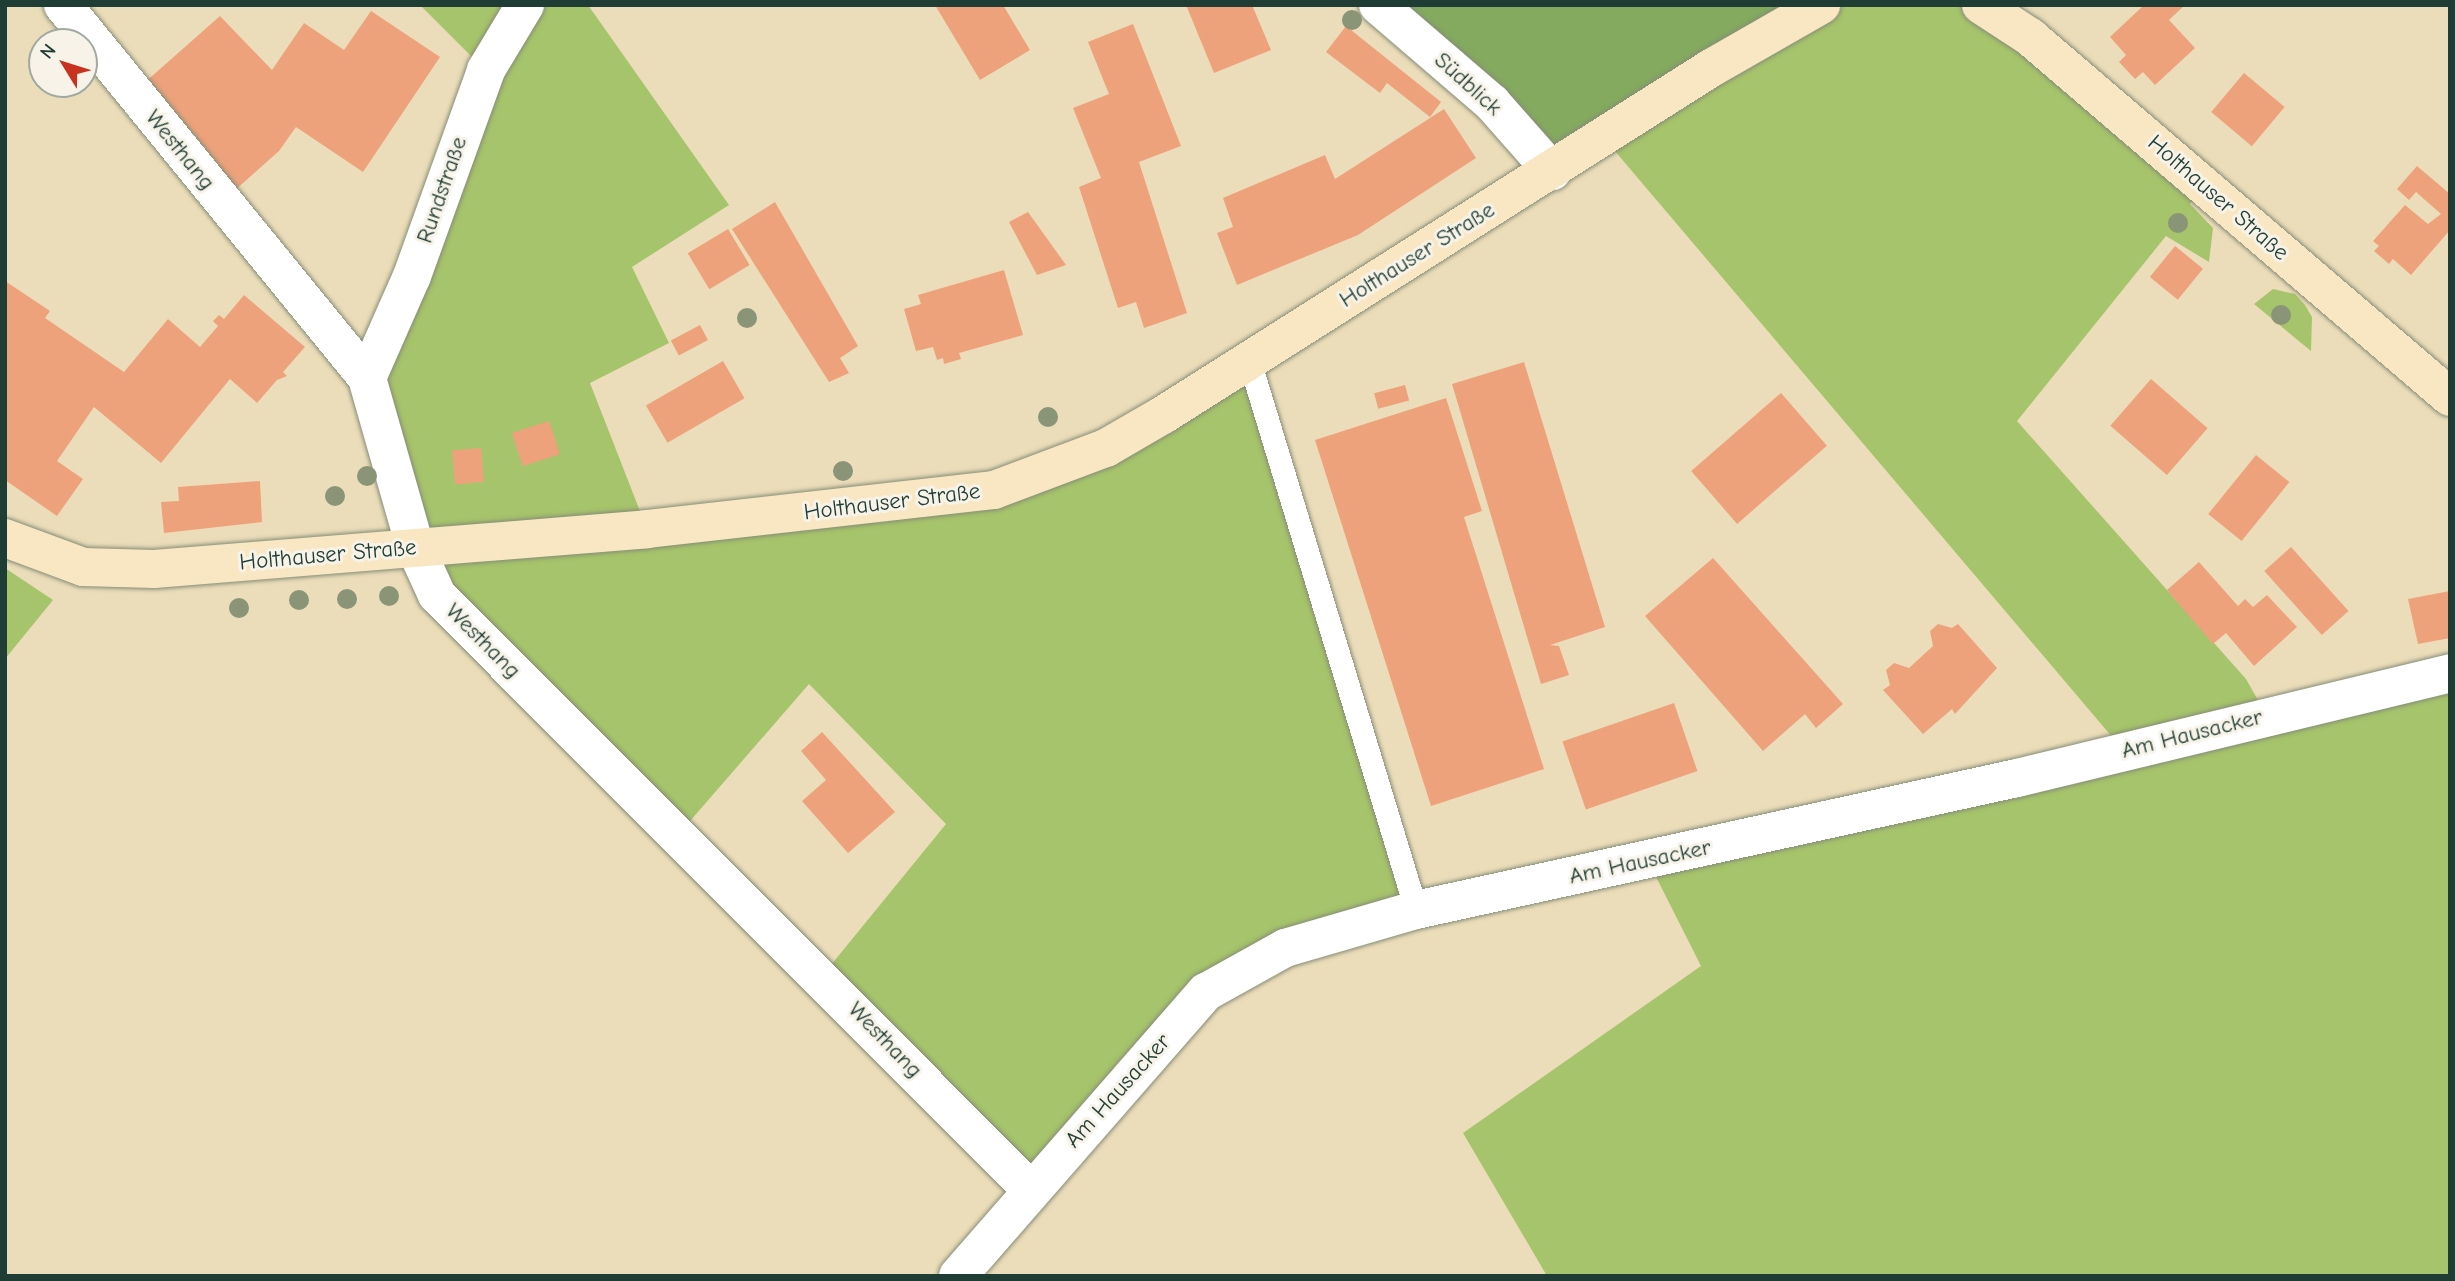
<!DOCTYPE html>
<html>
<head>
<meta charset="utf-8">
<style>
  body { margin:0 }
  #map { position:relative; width:2455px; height:1281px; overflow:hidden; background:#ecddba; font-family:"Comic Neue",sans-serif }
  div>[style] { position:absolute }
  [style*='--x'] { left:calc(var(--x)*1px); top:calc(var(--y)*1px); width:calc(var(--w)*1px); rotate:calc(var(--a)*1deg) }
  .green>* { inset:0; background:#a6c46b }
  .forest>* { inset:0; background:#84aa5f }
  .building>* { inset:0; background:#eda27b; transform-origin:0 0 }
  .roads { filter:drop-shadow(0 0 2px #868d77) drop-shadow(0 0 2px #868d77) }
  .lane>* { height:23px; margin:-11.5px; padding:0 11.5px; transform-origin:11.5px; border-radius:11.5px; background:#fff }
  .street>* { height:38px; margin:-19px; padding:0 19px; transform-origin:19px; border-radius:19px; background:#fff }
  .secondary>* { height:38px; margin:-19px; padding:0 19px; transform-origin:19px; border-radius:19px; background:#f9e7c3 }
  .trees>* { width:20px; height:20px; margin:-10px; border-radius:50%; background:#8a9476 }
  span { translate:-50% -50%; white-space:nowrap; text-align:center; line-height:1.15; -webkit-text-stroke:6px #f7f3e8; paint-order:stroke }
  .street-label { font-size:23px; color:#1f3d34 }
  .frame { position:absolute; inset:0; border:7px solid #1f3d34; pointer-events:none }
  .north { position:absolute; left:28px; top:28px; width:70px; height:70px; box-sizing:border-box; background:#f7f3e8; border:2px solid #a1aaa0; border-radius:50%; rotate:308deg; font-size:19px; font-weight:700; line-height:28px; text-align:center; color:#1f3d34 }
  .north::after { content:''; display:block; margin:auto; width:24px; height:32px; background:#c8321e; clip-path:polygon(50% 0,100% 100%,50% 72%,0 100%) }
</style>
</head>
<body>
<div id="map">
  <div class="green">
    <i style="clip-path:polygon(420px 5px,588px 5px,729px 205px,632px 267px,669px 343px,590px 383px,647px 529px,994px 490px,1249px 361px,1416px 910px,1206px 992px,1030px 1189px,822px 976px,946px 824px,809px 684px,684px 828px,437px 595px,367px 378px,485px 70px)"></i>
    <i style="clip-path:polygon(1821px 5px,1981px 5px,2203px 185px,2190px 204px,2213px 228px,2209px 262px,2166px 236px,2017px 421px,2246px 679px,2267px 716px,2450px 673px,2450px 1276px,1547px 1276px,1463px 1133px,1701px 966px,1648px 861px,2124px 751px,1603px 137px)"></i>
    <i style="clip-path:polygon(2273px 289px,2295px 294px,2305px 305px,2312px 317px,2311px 351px,2254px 304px)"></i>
    <i style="clip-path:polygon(5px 568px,53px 600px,5px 659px)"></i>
  </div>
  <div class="forest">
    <i style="clip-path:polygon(1410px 5px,1821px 5px,1552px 171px,1394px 19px)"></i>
  </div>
  <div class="building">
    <i style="clip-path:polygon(935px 5px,1003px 5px,1030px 50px,980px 80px)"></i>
    <i style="clip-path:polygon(1186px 5px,1252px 5px,1271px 50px,1214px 73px)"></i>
    <i style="clip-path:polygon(2144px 5px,2185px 5px,2169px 20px,2195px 48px,2155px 85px,2143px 72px,2135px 79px,2119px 62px,2126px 55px,2110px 37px)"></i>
    <i style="clip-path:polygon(371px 11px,440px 57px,363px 172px,296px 127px,279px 151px,234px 191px,143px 84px,220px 16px,272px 70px,304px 23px,344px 50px)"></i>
    <i style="clip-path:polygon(1133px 24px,1181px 146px,1139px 162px,1187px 313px,1144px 328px,1136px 302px,1118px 308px,1079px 187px,1101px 178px,1073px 108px,1109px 94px,1088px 42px)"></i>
    <i style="clip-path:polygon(1346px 26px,1441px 102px,1430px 117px,1387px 83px,1380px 93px,1326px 52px)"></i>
    <i style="left:2244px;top:73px;width:53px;height:51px;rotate:40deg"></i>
    <i style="clip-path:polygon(1444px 109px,1476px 158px,1358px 235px,1237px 285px,1217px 233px,1233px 227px,1223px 198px,1325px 155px,1335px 179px)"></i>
    <i style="clip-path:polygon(2417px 166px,2450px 194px,2450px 230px,2411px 275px,2393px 259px,2389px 264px,2374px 251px,2379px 246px,2373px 241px,2405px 205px,2428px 224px,2441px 214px,2416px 192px,2409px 200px,2397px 189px)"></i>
    <i style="clip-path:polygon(775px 202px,858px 346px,840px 358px,849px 373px,829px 382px,732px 229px)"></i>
    <i style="clip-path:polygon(1028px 212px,1066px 265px,1037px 275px,1009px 222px)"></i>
    <i style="left:728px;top:229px;width:42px;height:47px;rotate:59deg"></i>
    <i style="left:2175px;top:246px;width:36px;height:40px;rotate:39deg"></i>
    <i style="clip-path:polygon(1004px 270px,1023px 335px,959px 353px,961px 359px,944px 364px,943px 358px,937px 360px,933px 347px,916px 351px,904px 309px,921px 304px,918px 295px)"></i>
    <i style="clip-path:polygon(5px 281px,50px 311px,45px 318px,124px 372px,168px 319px,200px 347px,218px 326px,213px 321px,219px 315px,224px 319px,244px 295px,305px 347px,283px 372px,287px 376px,277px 380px,257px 403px,230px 379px,161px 463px,94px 407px,57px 461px,83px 479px,57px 516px,5px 480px)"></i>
    <i style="left:700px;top:325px;width:17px;height:33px;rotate:62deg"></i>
    <i style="left:723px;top:361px;width:43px;height:89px;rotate:60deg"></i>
    <i style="clip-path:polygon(1524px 362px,1605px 627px,1550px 645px,1559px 646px,1569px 675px,1541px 684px,1452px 384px)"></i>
    <i style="left:2151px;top:379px;width:75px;height:62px;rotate:41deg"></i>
    <i style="left:1405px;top:385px;width:16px;height:32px;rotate:75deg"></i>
    <i style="left:1781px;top:393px;width:70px;height:119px;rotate:49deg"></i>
    <i style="clip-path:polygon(1446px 398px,1482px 511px,1464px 517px,1544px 769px,1431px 806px,1315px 440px)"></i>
    <i style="left:549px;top:421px;width:35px;height:39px;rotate:72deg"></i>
    <i style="left:481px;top:448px;width:34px;height:29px;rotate:85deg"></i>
    <i style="left:2256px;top:455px;width:43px;height:76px;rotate:39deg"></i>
    <i style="clip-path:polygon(260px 481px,262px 522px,164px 533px,161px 502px,179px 501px,178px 487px)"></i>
    <i style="left:2291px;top:547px;width:86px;height:36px;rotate:48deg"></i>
    <i style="clip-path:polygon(1713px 558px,1843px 704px,1816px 728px,1805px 714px,1763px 751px,1645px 616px)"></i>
    <i style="clip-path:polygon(2199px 562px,2238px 606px,2245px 599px,2253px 607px,2267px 595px,2297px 627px,2254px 666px,2226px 633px,2213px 644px,2167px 590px)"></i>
    <i style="clip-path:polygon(2450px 591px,2450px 638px,2418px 644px,2408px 599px)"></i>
    <i style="clip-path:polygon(1938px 624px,1952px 628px,1958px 624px,1997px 668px,1955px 714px,1952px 709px,1923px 734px,1883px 690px,1890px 685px,1886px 670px,1894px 663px,1909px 668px,1933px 646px,1930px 631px)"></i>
    <i style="left:1674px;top:703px;width:72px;height:118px;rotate:71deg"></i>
    <i style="clip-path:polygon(822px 732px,895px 812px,848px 853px,802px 801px,826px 780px,801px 751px)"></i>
  </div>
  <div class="roads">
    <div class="lane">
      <i style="--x:1249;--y:360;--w:575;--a:73.11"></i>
    </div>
    <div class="street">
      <i style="--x:63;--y:5;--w:481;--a:50.8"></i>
      <i style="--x:367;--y:378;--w:176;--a:74.1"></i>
      <i style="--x:415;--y:547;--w:53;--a:65.4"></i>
      <i style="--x:437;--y:595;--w:839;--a:45.05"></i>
      <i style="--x:1378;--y:5;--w:150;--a:40.7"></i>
      <i style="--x:1492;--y:103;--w:91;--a:48.6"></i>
      <i style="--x:367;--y:378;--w:111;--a:-66.2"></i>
      <i style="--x:412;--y:276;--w:219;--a:-70.2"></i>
      <i style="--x:486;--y:70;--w:76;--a:-59"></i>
      <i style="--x:958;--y:1276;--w:377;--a:-48.9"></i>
      <i style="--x:1206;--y:992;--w:90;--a:-29.1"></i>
      <i style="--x:1285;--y:948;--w:136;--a:-16.2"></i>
      <i style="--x:1416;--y:910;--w:615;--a:-12.39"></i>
      <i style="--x:2017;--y:778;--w:446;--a:-13.6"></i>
    </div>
    <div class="secondary">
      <i style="--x:1981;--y:5;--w:59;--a:33.1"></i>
      <i style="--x:2030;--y:37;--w:553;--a:40.6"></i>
      <i style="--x:5;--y:538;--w:83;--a:20.4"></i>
      <i style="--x:83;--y:567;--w:71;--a:1.6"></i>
      <i style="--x:154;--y:569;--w:495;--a:-4.6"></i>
      <i style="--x:647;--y:529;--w:349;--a:-6.4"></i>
      <i style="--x:994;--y:490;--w:120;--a:-20.6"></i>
      <i style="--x:1106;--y:448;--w:66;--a:-30.1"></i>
      <i style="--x:1163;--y:415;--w:649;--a:-32.34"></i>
      <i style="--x:1711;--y:68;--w:127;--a:-29.8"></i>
    </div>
  </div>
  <div class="trees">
    <i style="left:1352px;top:20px"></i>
    <i style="left:2178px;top:223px"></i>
    <i style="left:2281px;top:315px"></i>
    <i style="left:747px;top:318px"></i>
    <i style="left:1048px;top:417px"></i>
    <i style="left:843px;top:471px"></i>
    <i style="left:367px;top:476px"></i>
    <i style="left:335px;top:496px"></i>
    <i style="left:389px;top:596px"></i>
    <i style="left:347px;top:599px"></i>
    <i style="left:299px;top:600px"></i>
    <i style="left:239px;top:608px"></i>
  </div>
  <div class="street-label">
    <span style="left:1468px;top:84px;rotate:42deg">Südblick</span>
    <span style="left:180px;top:150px;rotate:51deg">Westhang</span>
    <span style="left:442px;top:190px;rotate:-71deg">Rundstraße</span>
    <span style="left:2218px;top:198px;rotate:41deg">Holthauser Straße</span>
    <span style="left:1417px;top:255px;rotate:-32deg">Holthauser Straße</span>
    <span style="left:892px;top:502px;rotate:-7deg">Holthauser Straße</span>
    <span style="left:328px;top:555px;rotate:-5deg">Holthauser Straße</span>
    <span style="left:483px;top:641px;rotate:45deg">Westhang</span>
    <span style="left:2192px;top:734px;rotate:-14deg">Am Hausacker</span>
    <span style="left:1640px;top:862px;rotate:-12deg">Am Hausacker</span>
    <span style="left:885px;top:1040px;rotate:46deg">Westhang</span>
    <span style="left:1118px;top:1091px;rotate:-48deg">Am Hausacker</span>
  </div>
  <div class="frame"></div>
  <div class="north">N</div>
</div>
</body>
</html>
